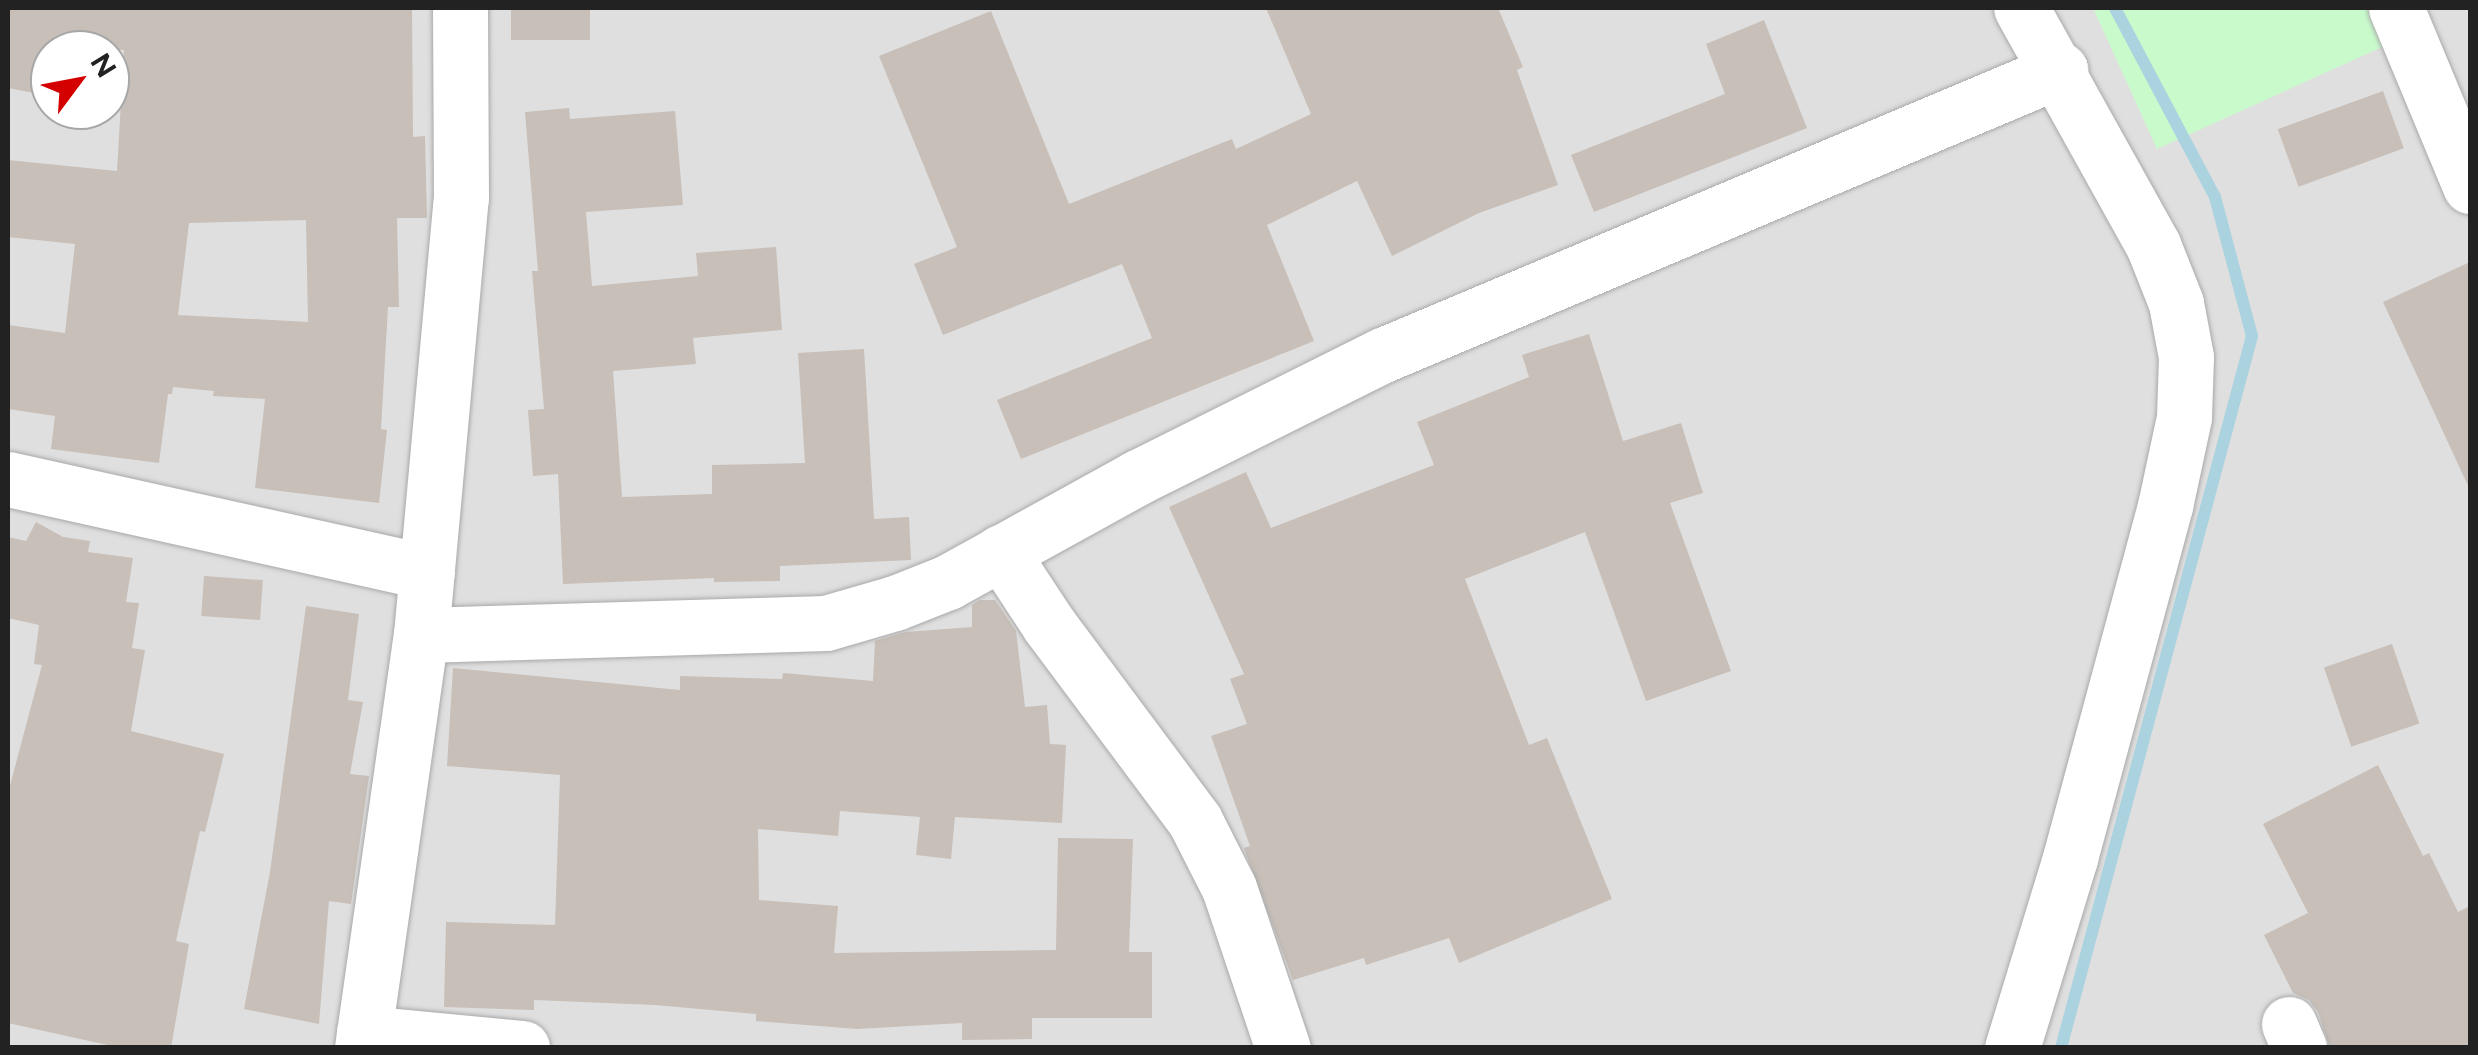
<!DOCTYPE html>
<html>
<head>
<meta charset="utf-8">
<style>
  body { margin:0 }
  #map { position:relative; width:2478px; height:1055px; overflow:hidden; background:#f2efe9; font-family:Figtree,sans-serif }
  div>[style] { position:absolute }
  [style*='--x'] { left:calc(var(--x)*1px); top:calc(var(--y)*1px); width:calc(var(--w)*1px); rotate:calc(var(--a)*1deg) }
  .residential>* { inset:0; background:#e0dfdf }
  .park>* { inset:0; background:#c8facc }
  .stream>* { height:12px; margin:-6px; padding:0 6px; transform-origin:6px; border-radius:6px; background:#aad3df }
  .building>* { inset:0; background:#c7bfb8; transform-origin:0 0 }
  .roads { filter:drop-shadow(0 0 2px #a9a9a9) drop-shadow(0 0 2px #a9a9a9) }
  .minor>* { height:55px; margin:-27.5px; padding:0 27.5px; transform-origin:27.5px; border-radius:27.5px; background:#fff }
  span { translate:-50% -50%; white-space:nowrap; text-align:center; line-height:1.15; -webkit-text-stroke:9px #fff; paint-order:stroke }
  .frame { position:absolute; inset:0; border:10px solid #222; pointer-events:none }
  .north { position:absolute; left:30px; top:30px; width:100px; height:100px; box-sizing:border-box; background:#fff; border:2px solid #a7a7a7; border-radius:50%; rotate:58deg; font-size:28px; font-weight:700; line-height:40px; text-align:center; color:#222 }
  .north::after { content:''; display:block; margin:auto; width:35px; height:45px; background:#d40000; clip-path:polygon(50% 0,100% 100%,50% 72%,0 100%) }
</style>
</head>
<body>
<div id="map">
  <div class="residential">
    <i style="clip-path:polygon(evenodd,8px 8px,2470px 8px,2470px 1047px,8px 1047px,8px 8px,50px 50px,110px 50px,110px 110px,50px 110px,50px 50px)"></i>
  </div>
  <div class="park">
    <i style="clip-path:polygon(2093px 8px,2375px 8px,2391px 43px,2157px 149px)"></i>
  </div>
  <div class="stream">
    <i style="--x:2061;--y:1048;--w:737;--a:-74.98"></i>
    <i style="--x:2252;--y:336;--w:144;--a:-104.9"></i>
    <i style="--x:2215;--y:197;--w:214;--a:-117.9"></i>
  </div>
  <div class="building">
    <i style="clip-path:polygon(evenodd,8px 8px,412px 8px,413px 137px,425px 136px,427px 218px,397px 218px,399px 307px,388px 307px,381px 429px,387px 430px,379px 503px,255px 488px,265px 399px,213px 396px,214px 391px,173px 387px,172px 394px,168px 394px,159px 463px,51px 449px,55px 416px,8px 409px,8px 325px,65px 333px,75px 244px,8px 237px,8px 160px,117px 171px,124px 50px,50px 50px,50px 96px,8px 88px,8px 8px,306px 220px,308px 322px,178px 315px,189px 223px,306px 220px)"></i>
    <i style="left:511px;top:8px;width:79px;height:32px"></i>
    <i style="clip-path:polygon(1266px 8px,1498px 8px,1523px 67px,1517px 70px,1558px 185px,1479px 213px,1392px 256px,1357px 181px,1267px 225px,1314px 341px,1021px 459px,997px 400px,1152px 338px,1122px 264px,943px 335px,914px 264px,957px 247px,879px 56px,991px 11px,1069px 204px,1232px 139px,1236px 149px,1311px 114px)"></i>
    <i style="clip-path:polygon(1764px 20px,1807px 128px,1594px 212px,1571px 155px,1725px 94px,1706px 44px)"></i>
    <i style="left:2383px;top:91px;width:61px;height:112px;rotate:70deg"></i>
    <i style="clip-path:polygon(569px 108px,570px 119px,675px 111px,683px 205px,586px 212px,592px 286px,698px 276px,696px 253px,776px 247px,782px 330px,693px 338px,696px 364px,613px 371px,622px 497px,712px 494px,712px 465px,805px 463px,798px 353px,864px 349px,874px 519px,909px 517px,911px 560px,780px 566px,780px 581px,714px 582px,714px 578px,563px 584px,558px 474px,533px 476px,528px 410px,544px 409px,532px 271px,538px 271px,525px 112px)"></i>
    <i style="clip-path:polygon(2470px 262px,2470px 490px,2383px 302px)"></i>
    <i style="clip-path:polygon(1589px 334px,1623px 441px,1681px 423px,1703px 493px,1670px 503px,1731px 671px,1646px 701px,1585px 532px,1465px 579px,1529px 745px,1547px 738px,1612px 899px,1459px 963px,1449px 938px,1366px 965px,1364px 958px,1293px 980px,1244px 848px,1250px 846px,1211px 736px,1247px 724px,1230px 679px,1244px 674px,1169px 507px,1246px 472px,1271px 528px,1434px 465px,1417px 422px,1529px 377px,1522px 355px)"></i>
    <i style="clip-path:polygon(36px 522px,63px 537px,90px 541px,88px 552px,133px 558px,126px 602px,139px 603px,132px 648px,145px 650px,131px 731px,224px 754px,205px 832px,200px 831px,176px 941px,189px 944px,171px 1048px,121px 1048px,8px 1023px,8px 793px,42px 665px,34px 664px,39px 625px,8px 618px,8px 537px,26px 541px)"></i>
    <i style="left:204px;top:576px;width:59px;height:40px;rotate:4deg"></i>
    <i style="clip-path:polygon(980px 600px,995px 600px,1016px 631px,1025px 707px,1047px 705px,1050px 744px,1066px 745px,1062px 823px,955px 817px,951px 859px,916px 855px,920px 817px,840px 811px,838px 836px,758px 829px,759px 900px,838px 906px,834px 953px,1056px 950px,1058px 838px,1133px 839px,1129px 952px,1152px 952px,1152px 1018px,1032px 1018px,1032px 1039px,962px 1040px,962px 1023px,857px 1029px,756px 1021px,756px 1014px,655px 1005px,534px 1000px,534px 1010px,444px 1007px,446px 922px,555px 925px,560px 775px,447px 766px,453px 668px,680px 690px,680px 676px,782px 679px,783px 673px,873px 681px,875px 641px,906px 632px,972px 627px,972px 605px)"></i>
    <i style="clip-path:polygon(306px 606px,359px 614px,348px 700px,363px 702px,350px 774px,369px 776px,351px 904px,329px 901px,319px 1024px,244px 1009px,270px 872px)"></i>
    <i style="left:2392px;top:644px;width:84px;height:72px;rotate:71deg"></i>
    <i style="clip-path:polygon(2378px 765px,2423px 856px,2429px 853px,2458px 912px,2470px 906px,2470px 1048px,2330px 1048px,2318px 1012px,2309px 1000px,2293px 993px,2264px 935px,2308px 913px,2263px 824px)"></i>
  </div>
  <div class="roads">
    <div class="minor">
      <i style="--x:2396;--y:8;--w:193;--a:67.4"></i>
      <i style="--x:8;--y:479;--w:429;--a:12.5"></i>
      <i style="--x:1001;--y:552;--w:87;--a:56.7"></i>
      <i style="--x:1049;--y:625;--w:244;--a:53.3"></i>
      <i style="--x:1195;--y:821;--w:75;--a:63.1"></i>
      <i style="--x:1229;--y:888;--w:169;--a:71.4"></i>
      <i style="--x:421;--y:635;--w:405;--a:-1.7"></i>
      <i style="--x:826;--y:623;--w:72;--a:-16.2"></i>
      <i style="--x:895;--y:603;--w:57;--a:-21.6"></i>
      <i style="--x:948;--y:582;--w:217;--a:-28.9"></i>
      <i style="--x:1138;--y:477;--w:274;--a:-26.5"></i>
      <i style="--x:1383;--y:355;--w:735;--a:-22.83"></i>
      <i style="--x:2289;--y:1024;--w:26;--a:67"></i>
      <i style="--x:364;--y:1033;--w:159;--a:5.4"></i>
      <i style="--x:362;--y:1048;--w:417;--a:-81.9"></i>
      <i style="--x:421;--y:635;--w:439;--a:-84.8"></i>
      <i style="--x:461;--y:198;--w:190;--a:-90.3"></i>
      <i style="--x:2012;--y:1048;--w:199;--a:-73"></i>
      <i style="--x:2070;--y:858;--w:365;--a:-74.9"></i>
      <i style="--x:2165;--y:506;--w:91;--a:-77.9"></i>
      <i style="--x:2184;--y:417;--w:60;--a:-88.1"></i>
      <i style="--x:2186;--y:357;--w:55;--a:-100.5"></i>
      <i style="--x:2176;--y:303;--w:62;--a:-111.6"></i>
      <i style="--x:2153;--y:245;--w:271;--a:-119.1"></i>
    </div>
  </div>
  <div class="frame"></div>
  <div class="north">N</div>
</div>
</body>
</html>
